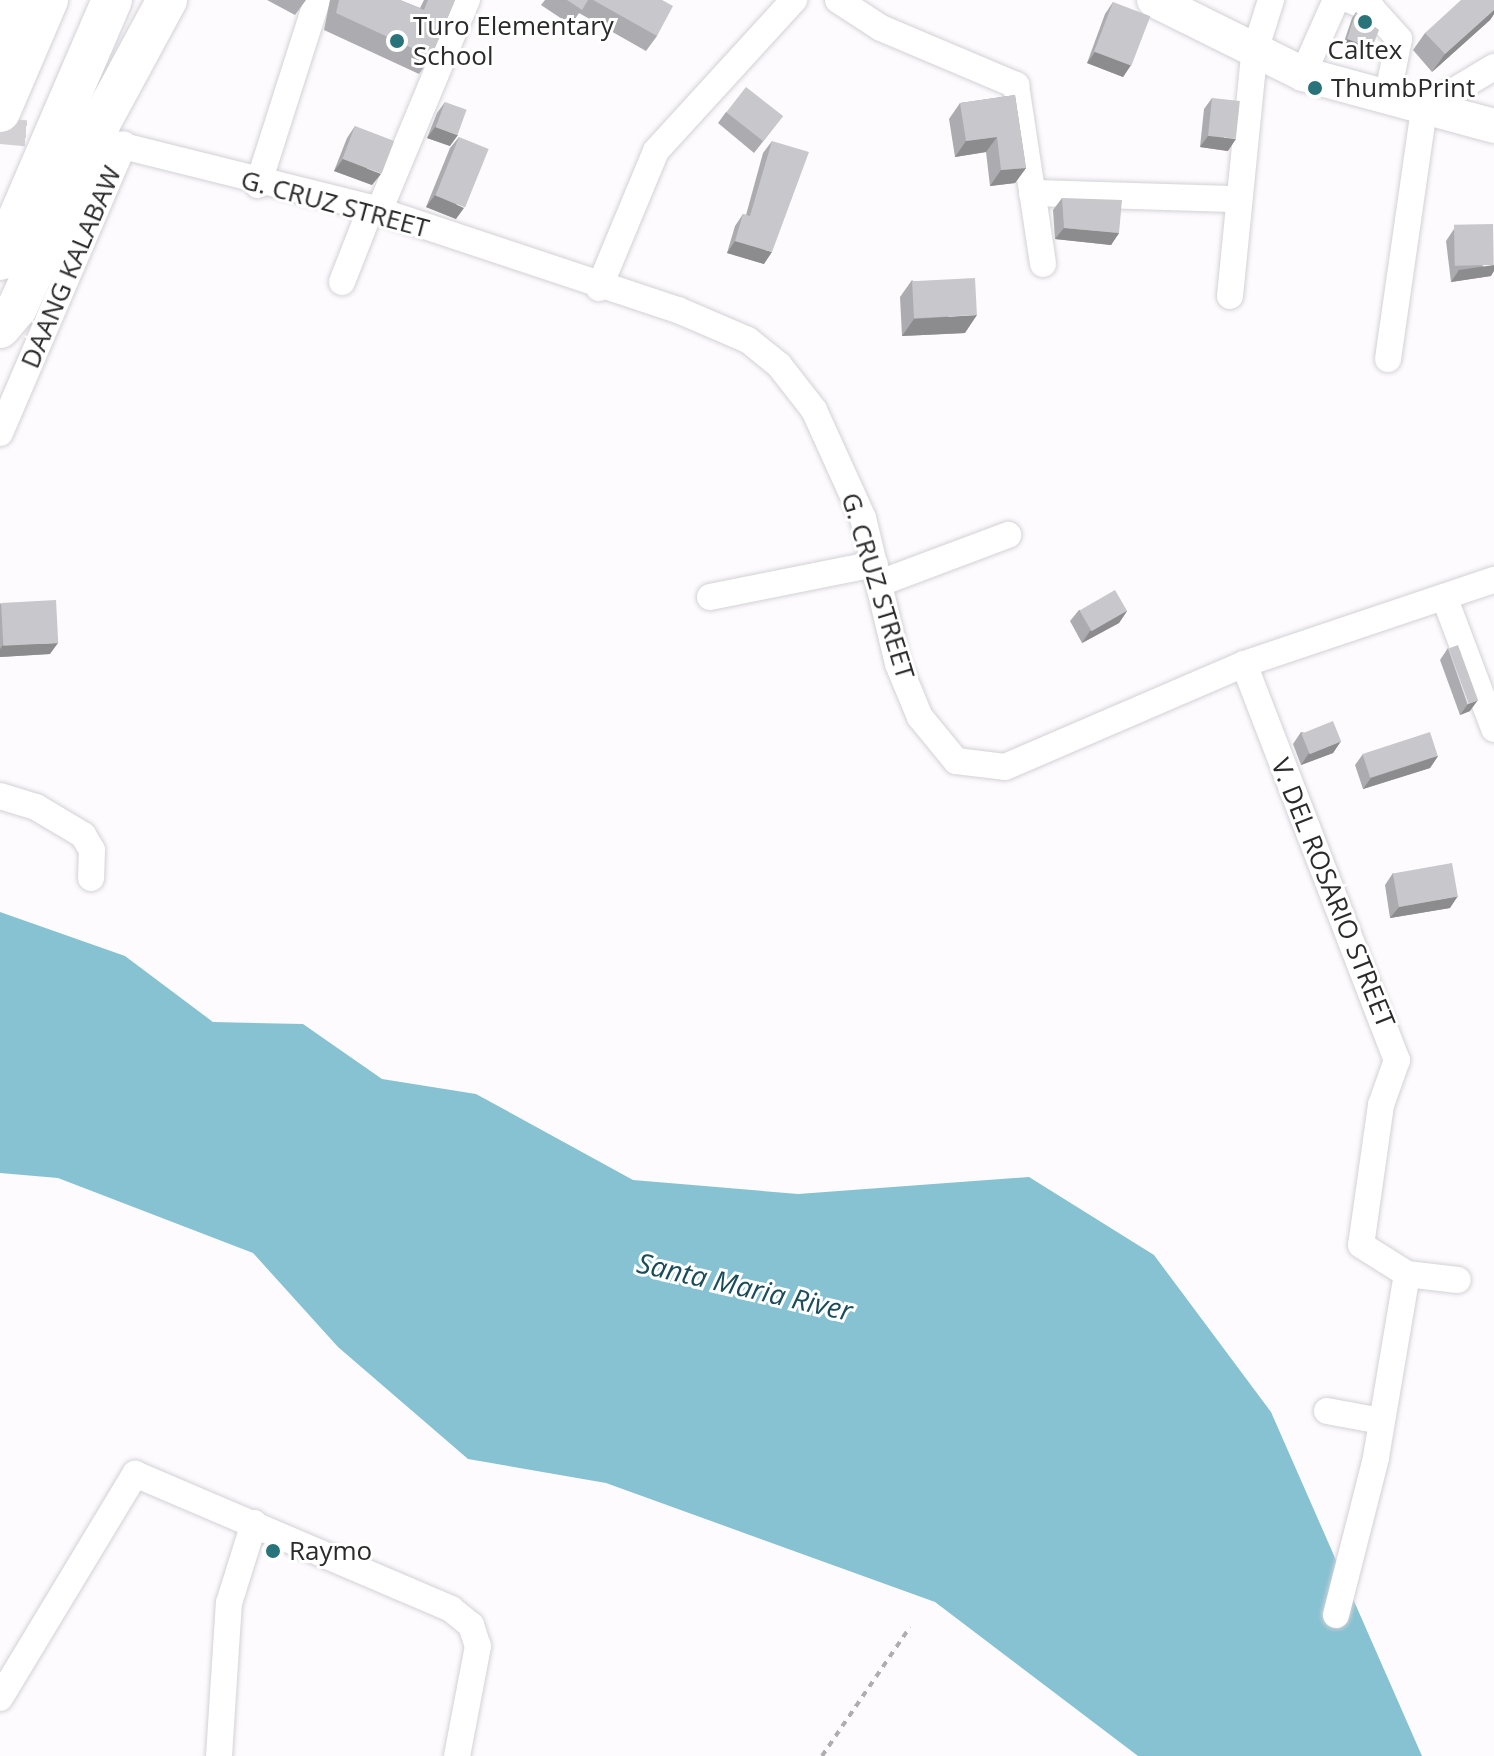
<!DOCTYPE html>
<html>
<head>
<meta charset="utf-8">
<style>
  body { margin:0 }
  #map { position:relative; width:1494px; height:1756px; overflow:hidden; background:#fdfbfe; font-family:"Open Sans",sans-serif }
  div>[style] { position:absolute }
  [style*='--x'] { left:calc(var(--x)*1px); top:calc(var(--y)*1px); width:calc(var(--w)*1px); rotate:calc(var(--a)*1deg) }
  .water>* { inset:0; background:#87c2d2 }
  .minor-tunnel>* { height:26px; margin-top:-13px; transform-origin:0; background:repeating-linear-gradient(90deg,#d3d1d4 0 26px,transparent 0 39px) }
  .path>* { height:4px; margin-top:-2px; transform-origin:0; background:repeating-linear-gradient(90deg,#afadb0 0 6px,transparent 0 12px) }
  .roads { filter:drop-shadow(0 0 2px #d3d1d6) drop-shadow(0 0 2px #d3d1d6) }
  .minor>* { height:26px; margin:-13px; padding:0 13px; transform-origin:13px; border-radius:13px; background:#fff }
  .major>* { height:34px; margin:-17px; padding:0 17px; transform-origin:17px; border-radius:17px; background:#fff }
  .highway>* { height:40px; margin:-20px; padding:0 20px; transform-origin:20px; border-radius:20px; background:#fff }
  .wall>* { inset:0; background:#acabaf }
  .shaded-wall>* { inset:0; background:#8c8b8e; transform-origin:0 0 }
  .building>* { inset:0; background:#c8c7cb; transform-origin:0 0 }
  .dots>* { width:22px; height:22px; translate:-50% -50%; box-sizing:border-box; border:4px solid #fff; border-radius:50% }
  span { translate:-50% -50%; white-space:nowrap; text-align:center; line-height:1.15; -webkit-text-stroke:6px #fff; paint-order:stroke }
  .poi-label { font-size:26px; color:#2c2b2c }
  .left { translate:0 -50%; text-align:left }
  .street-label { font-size:26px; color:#2c2b2c }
  .water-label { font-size:28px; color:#1a4d59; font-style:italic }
</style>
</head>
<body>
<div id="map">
  <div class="water">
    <i style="clip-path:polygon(0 912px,125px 956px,213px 1022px,303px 1024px,382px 1079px,476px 1094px,633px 1180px,798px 1194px,1029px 1177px,1154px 1255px,1271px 1412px,1422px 1756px,1138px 1756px,935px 1602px,606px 1483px,468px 1459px,338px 1347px,253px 1253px,58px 1178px,0 1173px)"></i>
  </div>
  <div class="minor-tunnel">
    <i style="--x:0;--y:131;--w:68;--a:5"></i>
  </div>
  <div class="path">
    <i style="--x:822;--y:1756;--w:156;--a:-55.7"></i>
  </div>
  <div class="roads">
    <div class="minor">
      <i style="--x:838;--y:0;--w:51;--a:33.1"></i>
      <i style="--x:881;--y:28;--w:147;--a:22.9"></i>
      <i style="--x:1016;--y:85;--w:181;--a:81.4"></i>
      <i style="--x:1350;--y:0;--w:25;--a:23"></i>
      <i style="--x:1373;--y:10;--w:39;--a:48"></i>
      <i style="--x:1399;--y:39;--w:60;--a:101.5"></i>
      <i style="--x:1303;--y:74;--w:81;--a:-66"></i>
      <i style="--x:103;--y:141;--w:276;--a:14"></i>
      <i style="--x:371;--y:208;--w:324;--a:18.4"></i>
      <i style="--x:678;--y:310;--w:76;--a:23.2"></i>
      <i style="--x:748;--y:340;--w:40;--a:39"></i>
      <i style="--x:779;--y:365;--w:57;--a:52.1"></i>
      <i style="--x:814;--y:410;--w:119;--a:65.6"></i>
      <i style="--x:863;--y:518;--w:150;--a:76.5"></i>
      <i style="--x:898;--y:664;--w:57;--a:67.5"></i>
      <i style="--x:920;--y:717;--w:57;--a:50.7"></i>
      <i style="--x:956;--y:761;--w:49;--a:7"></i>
      <i style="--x:1005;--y:767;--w:260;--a:-23.3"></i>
      <i style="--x:1244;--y:664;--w:264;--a:-18.6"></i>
      <i style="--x:258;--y:185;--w:194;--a:-72.3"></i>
      <i style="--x:1032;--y:193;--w:203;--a:1.7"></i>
      <i style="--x:379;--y:211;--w:229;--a:-67.4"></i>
      <i style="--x:342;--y:282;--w:79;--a:-68.6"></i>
      <i style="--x:599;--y:288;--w:148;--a:-67.4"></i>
      <i style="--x:656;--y:151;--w:205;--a:-47.6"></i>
      <i style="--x:1230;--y:296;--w:243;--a:-84.3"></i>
      <i style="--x:1254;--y:54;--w:57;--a:-72.5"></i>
      <i style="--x:1388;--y:359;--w:253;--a:-81.8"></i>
      <i style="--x:1424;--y:109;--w:82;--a:-31"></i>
      <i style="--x:0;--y:433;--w:314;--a:-66.8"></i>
      <i style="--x:880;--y:583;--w:137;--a:-20.6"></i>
      <i style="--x:710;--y:597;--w:168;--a:-11.3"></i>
      <i style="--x:1445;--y:599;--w:139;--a:69.3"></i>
      <i style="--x:1244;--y:664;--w:425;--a:68.9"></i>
      <i style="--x:1397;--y:1060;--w:48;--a:109.6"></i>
      <i style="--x:1381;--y:1105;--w:141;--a:98.1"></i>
      <i style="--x:1361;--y:1245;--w:54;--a:32.2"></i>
      <i style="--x:1407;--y:1274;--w:187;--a:99.6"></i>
      <i style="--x:1376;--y:1458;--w:162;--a:104.3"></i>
      <i style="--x:0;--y:796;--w:38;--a:17"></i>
      <i style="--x:36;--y:807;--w:55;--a:30.8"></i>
      <i style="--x:83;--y:835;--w:17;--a:59"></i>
      <i style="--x:92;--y:850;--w:28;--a:92"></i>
      <i style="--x:1407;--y:1274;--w:51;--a:6.7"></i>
      <i style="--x:1327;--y:1411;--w:55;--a:10.5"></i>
      <i style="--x:0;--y:1698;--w:262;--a:-58.9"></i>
      <i style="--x:135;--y:1474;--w:344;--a:23.1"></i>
      <i style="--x:451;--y:1609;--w:26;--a:39"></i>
      <i style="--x:471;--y:1625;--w:22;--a:72"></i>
      <i style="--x:478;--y:1646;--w:112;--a:100.8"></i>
      <i style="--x:219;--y:1756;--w:153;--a:-86.3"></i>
      <i style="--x:229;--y:1603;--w:84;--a:-72.6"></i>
    </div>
    <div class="major">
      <i style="--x:1154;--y:0;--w:166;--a:26.4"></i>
      <i style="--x:1303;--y:74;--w:198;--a:15.2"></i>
    </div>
    <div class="highway">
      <i style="--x:2;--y:67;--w:68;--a:-79.8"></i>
      <i style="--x:0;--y:112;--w:122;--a:-66.8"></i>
      <i style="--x:0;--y:260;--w:283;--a:-66.7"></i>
      <i style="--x:0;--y:328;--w:26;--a:-50"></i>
      <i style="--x:17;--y:308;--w:204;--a:-65.7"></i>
      <i style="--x:101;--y:122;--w:139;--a:-61.6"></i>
    </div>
  </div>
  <div class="wall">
    <i style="clip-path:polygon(267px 0,306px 0,295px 15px)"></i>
    <i style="clip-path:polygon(330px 0,400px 0,420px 8px,424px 0,455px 0,431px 57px,419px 74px,324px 30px)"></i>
    <i style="clip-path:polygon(545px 0,662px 0,657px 36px,646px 51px,579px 13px,571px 25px,541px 5px)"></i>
    <i style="clip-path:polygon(1113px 2px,1131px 65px,1123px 77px,1087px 63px,1105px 14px)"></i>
    <i style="clip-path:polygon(1494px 10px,1494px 14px,1490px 20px,1432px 72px,1413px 50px,1425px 33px)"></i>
    <i style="clip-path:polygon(1356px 12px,1368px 54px,1343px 45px,1352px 18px)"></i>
    <i style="clip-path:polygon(1015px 95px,1026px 168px,1015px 183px,990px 186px,986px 152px,955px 157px,949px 119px,960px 103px)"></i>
    <i style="clip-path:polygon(1212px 98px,1228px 151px,1200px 147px,1204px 109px)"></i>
    <i style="clip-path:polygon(445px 102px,450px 146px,427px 138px,437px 113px)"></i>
    <i style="clip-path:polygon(726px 112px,783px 116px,754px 153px,718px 123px)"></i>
    <i style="clip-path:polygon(355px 126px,372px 185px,334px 171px,347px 138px)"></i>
    <i style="clip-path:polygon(459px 137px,456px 219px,426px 207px,450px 148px)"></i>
    <i style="clip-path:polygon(772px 141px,764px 264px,727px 253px,735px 226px,743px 214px,746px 215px,763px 153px)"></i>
    <i style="clip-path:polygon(1062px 198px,1119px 233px,1111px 245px,1055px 239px,1053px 210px)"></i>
    <i style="clip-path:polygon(1454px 229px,1491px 276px,1451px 282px,1446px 241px)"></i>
    <i style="clip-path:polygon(912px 280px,965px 333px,902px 336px,900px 297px)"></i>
    <i style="clip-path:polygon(0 603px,50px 654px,0 657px)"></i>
    <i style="clip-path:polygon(1079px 610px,1127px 611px,1119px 623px,1082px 643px,1070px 621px)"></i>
    <i style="clip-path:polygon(1448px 648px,1470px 711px,1460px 715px,1440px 660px)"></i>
    <i style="clip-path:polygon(1301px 732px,1341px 741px,1333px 753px,1301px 765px,1293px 744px)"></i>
    <i style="clip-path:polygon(1363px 754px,1438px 756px,1430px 768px,1363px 789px,1355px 765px)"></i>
    <i style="clip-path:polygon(1393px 873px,1450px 908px,1390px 918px,1385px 885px)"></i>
  </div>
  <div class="shaded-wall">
    <i style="clip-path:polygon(1494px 10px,1494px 14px,1490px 20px,1432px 72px,1445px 54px)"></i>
    <i style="left:1347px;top:39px;width:27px;height:7px;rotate:20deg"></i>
    <i style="clip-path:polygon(1095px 52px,1131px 65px,1123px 77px,1087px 63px)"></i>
    <i style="clip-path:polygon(435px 127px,458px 135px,450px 146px,427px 138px)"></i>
    <i style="clip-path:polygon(1208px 136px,1236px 139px,1228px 151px,1200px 147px)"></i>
    <i style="clip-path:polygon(997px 137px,986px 152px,955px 157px,966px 141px)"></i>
    <i style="clip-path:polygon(343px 159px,381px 174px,372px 185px,334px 171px)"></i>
    <i style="clip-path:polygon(1026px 168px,1015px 183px,990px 186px,1001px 170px)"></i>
    <i style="clip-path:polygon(435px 195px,464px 208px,456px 219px,426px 207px)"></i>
    <i style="clip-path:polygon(1064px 228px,1119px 233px,1111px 245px,1055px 239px)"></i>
    <i style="clip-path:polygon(735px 241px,772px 252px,764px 264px,727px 253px)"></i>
    <i style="clip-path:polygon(1494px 265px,1494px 271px,1491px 276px,1451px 282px,1459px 270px)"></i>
    <i style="clip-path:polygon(977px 315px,965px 333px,902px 336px,914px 319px)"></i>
    <i style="clip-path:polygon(1127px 611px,1119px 623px,1082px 643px,1090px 631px)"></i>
    <i style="clip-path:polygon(58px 643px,50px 654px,0 657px,0 649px,3px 645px)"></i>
    <i style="clip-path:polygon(1478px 700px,1470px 711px,1460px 715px,1468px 704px)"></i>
    <i style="clip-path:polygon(1341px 741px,1333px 753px,1301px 765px,1309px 753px)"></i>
    <i style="clip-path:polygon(1438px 756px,1430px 768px,1363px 789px,1371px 778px)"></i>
    <i style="clip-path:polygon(1458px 896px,1450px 908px,1390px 918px,1399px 907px)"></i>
  </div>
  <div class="building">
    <i style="clip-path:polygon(339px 0,400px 0,424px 10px,428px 0,455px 0,431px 57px,336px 13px)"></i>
    <i style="clip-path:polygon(567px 0,588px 0,582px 10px)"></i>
    <i style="clip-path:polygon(593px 0,662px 0,673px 6px,657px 36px)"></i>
    <i style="clip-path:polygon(1461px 0,1494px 0,1494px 10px,1445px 54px,1425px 33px)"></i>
    <i style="left:1113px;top:2px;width:40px;height:53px;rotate:21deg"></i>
    <i style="clip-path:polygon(1356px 12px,1379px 30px,1372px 48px,1347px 39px)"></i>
    <i style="left:746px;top:87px;width:47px;height:32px;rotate:38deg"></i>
    <i style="clip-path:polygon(1015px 95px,1026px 168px,1001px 170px,997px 137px,966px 141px,960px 103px)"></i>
    <i style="left:1212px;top:98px;width:28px;height:38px;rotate:6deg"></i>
    <i style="left:445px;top:102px;width:23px;height:27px;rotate:20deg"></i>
    <i style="left:355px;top:126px;width:42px;height:35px;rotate:21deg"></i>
    <i style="left:459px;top:137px;width:32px;height:63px;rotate:22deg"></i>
    <i style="clip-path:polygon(772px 141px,809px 152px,772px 252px,735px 241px,743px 214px,750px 216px)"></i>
    <i style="clip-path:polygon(1062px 198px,1122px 200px,1119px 233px,1064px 228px)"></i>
    <i style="left:1493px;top:224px;width:41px;height:39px;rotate:89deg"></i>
    <i style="left:975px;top:278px;width:37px;height:63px;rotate:87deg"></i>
    <i style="left:1115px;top:590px;width:24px;height:41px;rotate:60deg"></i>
    <i style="left:56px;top:600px;width:43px;height:55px;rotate:87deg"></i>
    <i style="left:1458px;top:645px;width:59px;height:10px;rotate:70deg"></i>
    <i style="left:1333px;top:721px;width:22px;height:34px;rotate:68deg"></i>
    <i style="left:1430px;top:732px;width:25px;height:71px;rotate:72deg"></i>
    <i style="left:1452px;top:863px;width:34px;height:60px;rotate:80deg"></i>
  </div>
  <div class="dots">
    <i style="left:1365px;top:22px;background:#29737a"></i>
    <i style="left:397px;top:41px;background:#29737a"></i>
    <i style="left:1315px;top:88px;background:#29737a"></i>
    <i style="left:273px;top:1551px;background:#29737a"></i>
  </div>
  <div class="poi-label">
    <span class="left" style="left:413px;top:41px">Turo Elementary<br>School</span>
    <span style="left:1365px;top:50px">Caltex</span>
    <span class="left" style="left:1331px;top:88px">ThumbPrint</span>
    <span class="left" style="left:289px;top:1551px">Raymo</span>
  </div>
  <div class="street-label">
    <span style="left:335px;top:204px;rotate:15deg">G. CRUZ STREET</span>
    <span style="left:71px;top:267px;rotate:-67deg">DAANG KALABAW</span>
    <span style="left:878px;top:586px;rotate:73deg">G. CRUZ STREET</span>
    <span style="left:1333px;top:893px;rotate:68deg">V. DEL ROSARIO STREET</span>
  </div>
  <div class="water-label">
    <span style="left:745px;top:1286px;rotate:13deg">Santa Maria River</span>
  </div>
</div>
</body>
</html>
